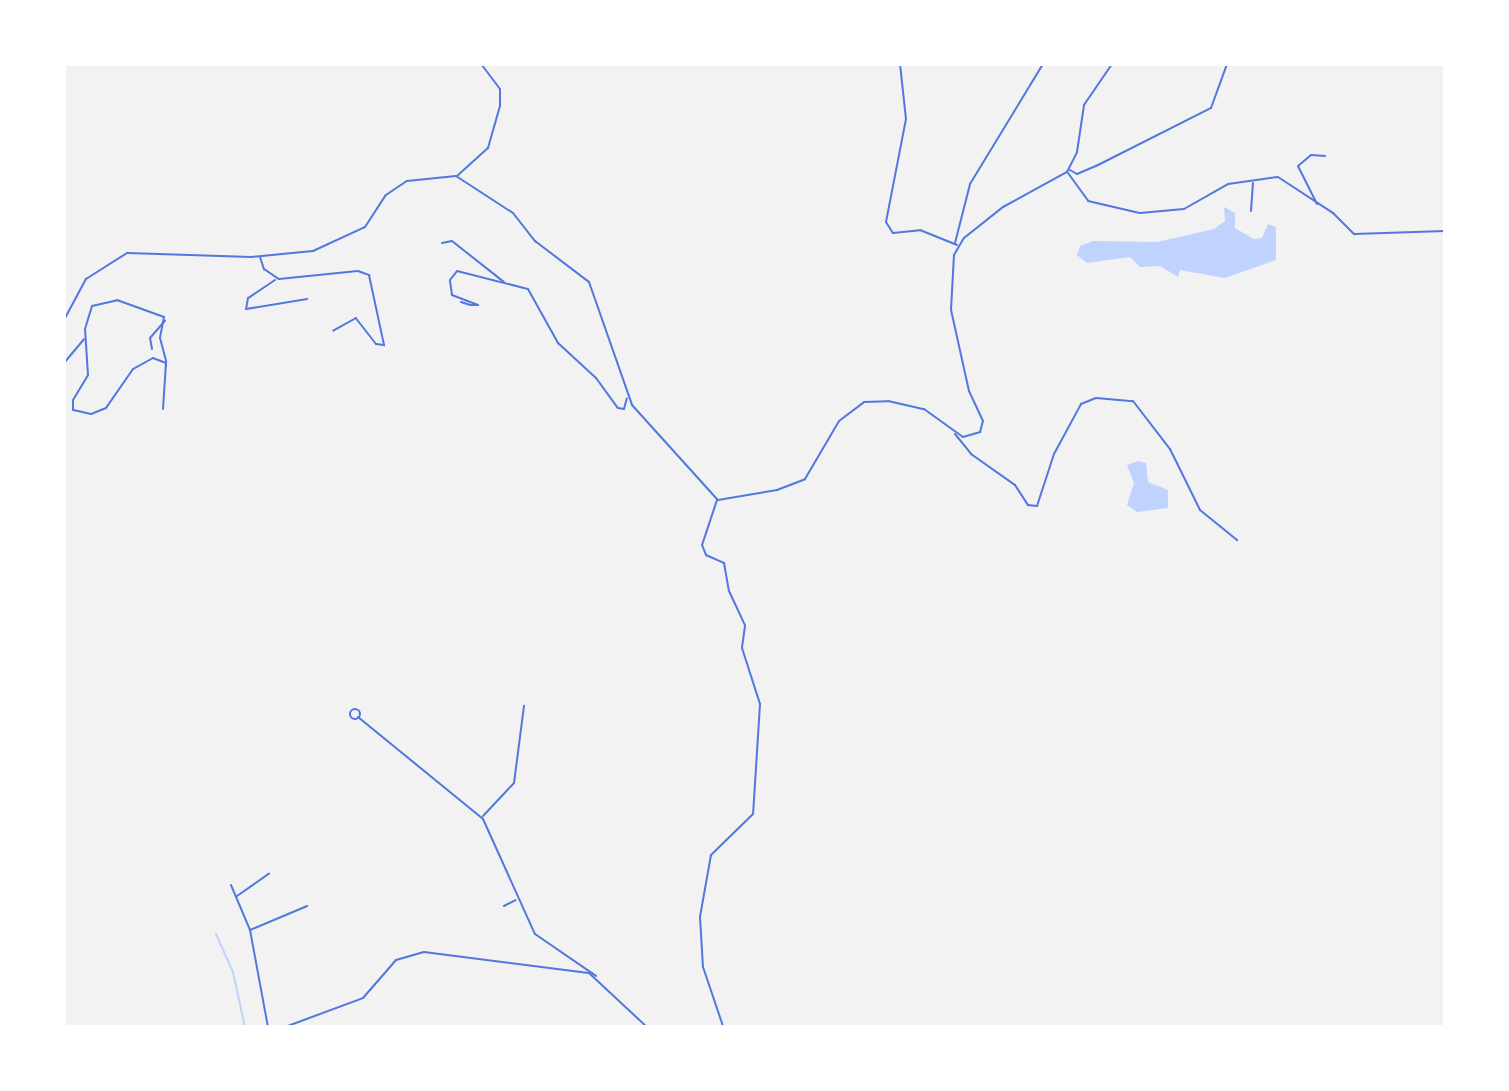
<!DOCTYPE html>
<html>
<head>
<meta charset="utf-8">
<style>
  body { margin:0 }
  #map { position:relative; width:1509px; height:1091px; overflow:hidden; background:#f2f2f2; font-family:Manrope,sans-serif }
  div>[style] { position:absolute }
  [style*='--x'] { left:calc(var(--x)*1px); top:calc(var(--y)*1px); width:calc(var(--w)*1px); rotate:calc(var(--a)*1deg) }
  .water>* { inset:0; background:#bfd3fe }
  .stream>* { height:2px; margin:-1px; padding:0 1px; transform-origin:1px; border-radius:1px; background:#bfd3fe }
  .minor>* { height:2px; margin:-1px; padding:0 1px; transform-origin:1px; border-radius:1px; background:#5277de }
  .minor>.ring { margin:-1px; padding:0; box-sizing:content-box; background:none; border:2px solid #5277de; border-radius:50% }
  .tertiary>* { height:2px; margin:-1px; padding:0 1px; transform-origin:1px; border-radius:1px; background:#5277de }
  span { translate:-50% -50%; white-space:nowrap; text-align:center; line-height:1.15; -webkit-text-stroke:8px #fff; paint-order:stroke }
  .frame { position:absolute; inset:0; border:66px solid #fff; pointer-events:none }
</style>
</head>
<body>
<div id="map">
  <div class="water">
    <i style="clip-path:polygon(1224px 207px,1235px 213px,1235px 228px,1254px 239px,1262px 238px,1268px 224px,1276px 227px,1276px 260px,1225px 278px,1180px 270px,1178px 277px,1160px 266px,1140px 267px,1130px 257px,1087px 263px,1077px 255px,1080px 246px,1093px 241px,1157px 242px,1214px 229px,1225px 221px)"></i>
    <i style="clip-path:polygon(1138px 461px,1146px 463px,1148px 482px,1168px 490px,1168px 508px,1137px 512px,1127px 505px,1134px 483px,1127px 465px)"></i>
  </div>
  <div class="stream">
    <i style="--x:216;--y:934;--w:42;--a:65.9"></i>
    <i style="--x:233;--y:972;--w:56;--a:77.7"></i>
  </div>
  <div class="minor">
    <i style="--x:900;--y:64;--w:55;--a:83.8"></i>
    <i style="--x:906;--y:119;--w:105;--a:101"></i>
    <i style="--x:886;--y:222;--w:13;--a:58"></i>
    <i style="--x:893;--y:233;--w:27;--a:-6"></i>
    <i style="--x:920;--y:230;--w:40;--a:22"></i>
    <i style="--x:1070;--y:170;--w:8;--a:30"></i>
    <i style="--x:1077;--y:174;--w:21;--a:-23"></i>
    <i style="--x:1096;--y:166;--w:129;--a:-26.8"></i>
    <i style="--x:1211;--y:108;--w:47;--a:-70"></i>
    <i style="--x:1068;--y:173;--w:34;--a:54"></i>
    <i style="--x:1088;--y:201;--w:53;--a:13"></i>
    <i style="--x:1140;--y:213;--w:44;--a:-5.2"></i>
    <i style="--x:1184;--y:209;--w:51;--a:-29.6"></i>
    <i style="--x:1228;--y:184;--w:50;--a:-8"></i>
    <i style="--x:1278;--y:177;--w:66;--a:33.2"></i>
    <i style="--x:1333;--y:213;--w:30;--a:45"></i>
    <i style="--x:1354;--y:234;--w:91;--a:-1.9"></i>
    <i style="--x:457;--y:176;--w:42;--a:-42.1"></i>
    <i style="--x:488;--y:148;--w:44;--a:-74.1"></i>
    <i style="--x:500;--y:106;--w:17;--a:-90"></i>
    <i style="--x:500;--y:89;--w:31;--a:-127"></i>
    <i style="--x:1317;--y:204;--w:42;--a:-116.6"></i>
    <i style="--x:1298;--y:166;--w:17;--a:-40"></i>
    <i style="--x:1311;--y:155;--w:14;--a:4"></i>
    <i style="--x:1251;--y:211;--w:28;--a:-86"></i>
    <i style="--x:442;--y:243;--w:10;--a:-11"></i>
    <i style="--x:452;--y:241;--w:66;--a:38.3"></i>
    <i style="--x:955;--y:243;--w:61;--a:-75.7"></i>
    <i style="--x:970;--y:184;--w:140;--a:-58.7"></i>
    <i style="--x:260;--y:257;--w:13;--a:72"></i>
    <i style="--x:264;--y:269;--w:18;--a:34"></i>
    <i style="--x:279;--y:279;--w:79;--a:-5.8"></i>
    <i style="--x:358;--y:271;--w:12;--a:20"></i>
    <i style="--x:369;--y:275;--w:72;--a:77.9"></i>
    <i style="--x:384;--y:345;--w:8;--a:-173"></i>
    <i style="--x:376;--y:344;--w:33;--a:-128"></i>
    <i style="--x:356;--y:318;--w:26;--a:151"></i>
    <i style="--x:275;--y:280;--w:32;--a:146"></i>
    <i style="--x:248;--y:298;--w:11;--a:100"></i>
    <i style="--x:246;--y:309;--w:62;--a:-9.3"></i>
    <i style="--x:461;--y:302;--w:9;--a:18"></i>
    <i style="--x:470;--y:305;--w:8;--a:0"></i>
    <i style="--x:478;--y:305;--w:28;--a:-159"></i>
    <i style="--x:452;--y:295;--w:15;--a:-98"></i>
    <i style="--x:450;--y:280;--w:11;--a:-52"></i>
    <i style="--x:457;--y:271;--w:73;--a:14.2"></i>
    <i style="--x:528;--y:289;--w:62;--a:60.9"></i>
    <i style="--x:558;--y:343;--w:52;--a:42.6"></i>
    <i style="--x:596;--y:378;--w:37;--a:54"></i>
    <i style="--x:618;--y:408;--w:6;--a:9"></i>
    <i style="--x:624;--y:409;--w:11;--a:-75"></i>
    <i style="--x:64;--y:320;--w:47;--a:-61.8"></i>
    <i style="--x:86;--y:279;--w:49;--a:-32.4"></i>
    <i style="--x:127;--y:253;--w:124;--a:1.8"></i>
    <i style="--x:251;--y:257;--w:62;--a:-5.5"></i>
    <i style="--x:313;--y:251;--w:57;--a:-24.8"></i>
    <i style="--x:365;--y:227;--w:38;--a:-57"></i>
    <i style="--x:386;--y:195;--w:25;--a:-34"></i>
    <i style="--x:407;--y:181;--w:49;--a:-5.8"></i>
    <i style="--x:456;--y:176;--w:68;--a:33"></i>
    <i style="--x:513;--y:213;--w:36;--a:52"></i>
    <i style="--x:535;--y:241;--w:68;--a:37.2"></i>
    <i style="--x:589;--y:282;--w:130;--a:70.7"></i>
    <i style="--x:632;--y:405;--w:127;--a:47.9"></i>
    <i style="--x:152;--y:349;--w:11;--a:-100"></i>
    <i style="--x:150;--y:338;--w:23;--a:-49"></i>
    <i style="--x:64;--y:363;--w:31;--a:-50"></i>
    <i style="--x:163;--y:409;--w:46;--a:-86.3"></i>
    <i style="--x:166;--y:363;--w:14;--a:-159"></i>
    <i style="--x:153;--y:358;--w:23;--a:151"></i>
    <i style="--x:133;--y:369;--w:47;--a:124.7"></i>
    <i style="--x:106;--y:408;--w:16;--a:158"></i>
    <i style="--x:91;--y:414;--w:18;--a:-167"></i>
    <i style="--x:73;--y:410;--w:10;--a:-90"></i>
    <i style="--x:73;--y:400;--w:29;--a:-59"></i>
    <i style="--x:88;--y:375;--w:46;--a:-93.7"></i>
    <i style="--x:85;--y:329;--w:24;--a:-73"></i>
    <i style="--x:92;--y:306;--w:26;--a:-13"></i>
    <i style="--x:117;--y:300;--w:50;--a:19.9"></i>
    <i style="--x:164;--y:317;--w:21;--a:101"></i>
    <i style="--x:160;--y:338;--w:24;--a:75"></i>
    <i style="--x:166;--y:361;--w:5;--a:90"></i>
    <i style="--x:955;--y:434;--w:26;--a:51"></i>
    <i style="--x:971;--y:454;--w:54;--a:35.2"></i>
    <i style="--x:1015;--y:485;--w:24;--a:57"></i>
    <i style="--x:1028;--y:505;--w:9;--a:6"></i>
    <i style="--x:1037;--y:506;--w:55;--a:-71.9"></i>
    <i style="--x:1054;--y:454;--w:57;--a:-61.6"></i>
    <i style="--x:1081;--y:404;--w:16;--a:-22"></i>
    <i style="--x:1096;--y:398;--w:37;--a:5"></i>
    <i style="--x:1133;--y:401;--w:61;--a:52.4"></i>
    <i style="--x:1170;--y:449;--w:68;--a:63.8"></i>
    <i style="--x:1200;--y:510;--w:48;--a:39"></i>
    <i style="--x:717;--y:500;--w:47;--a:108.4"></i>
    <i style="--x:702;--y:545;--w:11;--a:68"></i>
    <i style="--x:706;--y:555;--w:20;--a:24"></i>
    <i style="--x:724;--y:563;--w:28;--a:80"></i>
    <i style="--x:729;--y:591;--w:38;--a:65"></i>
    <i style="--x:745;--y:626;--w:22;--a:98"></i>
    <i style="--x:742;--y:648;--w:59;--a:72.2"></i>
    <i style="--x:760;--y:704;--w:110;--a:93.6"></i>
    <i style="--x:753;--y:814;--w:59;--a:135.7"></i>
    <i style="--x:711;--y:855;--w:63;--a:100.1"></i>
    <i style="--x:700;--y:917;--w:50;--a:86.6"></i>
    <i style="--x:703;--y:967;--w:62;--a:71.3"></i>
    <i style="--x:718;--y:500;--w:60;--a:-9.6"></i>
    <i style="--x:777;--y:490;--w:30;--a:-21"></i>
    <i style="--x:805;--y:479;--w:67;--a:-59.6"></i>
    <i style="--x:839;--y:421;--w:31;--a:-37"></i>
    <i style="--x:864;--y:402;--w:24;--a:-2"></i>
    <i style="--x:888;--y:401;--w:37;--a:13"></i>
    <i style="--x:924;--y:409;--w:48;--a:35.7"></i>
    <i style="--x:963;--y:437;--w:18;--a:-16"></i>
    <i style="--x:980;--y:432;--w:11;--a:-75"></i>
    <i style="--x:983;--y:421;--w:33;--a:-115"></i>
    <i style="--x:969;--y:391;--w:83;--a:-102.5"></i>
    <i style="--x:951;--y:310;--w:55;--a:-86.9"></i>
    <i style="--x:954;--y:255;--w:20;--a:-60"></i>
    <i style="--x:964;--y:238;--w:50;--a:-38.5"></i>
    <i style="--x:1003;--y:207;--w:73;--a:-28.7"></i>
    <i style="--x:1067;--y:172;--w:22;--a:-63"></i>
    <i style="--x:1077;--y:152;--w:48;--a:-81.5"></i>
    <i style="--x:1084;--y:105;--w:50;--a:-55.7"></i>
    <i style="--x:64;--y:610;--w:24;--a:90"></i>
    <i class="ring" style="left:350px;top:709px;width:8px;height:8px"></i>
    <i style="--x:358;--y:717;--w:161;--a:39.2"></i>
    <i style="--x:483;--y:819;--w:126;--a:65.7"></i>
    <i style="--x:535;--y:934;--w:74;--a:34.5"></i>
    <i style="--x:483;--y:816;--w:45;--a:-46.8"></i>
    <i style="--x:514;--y:783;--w:78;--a:-82.6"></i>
    <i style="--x:231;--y:885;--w:49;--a:67.1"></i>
    <i style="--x:250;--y:930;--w:99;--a:79.5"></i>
    <i style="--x:237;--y:896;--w:39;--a:-35"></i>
    <i style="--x:504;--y:906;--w:13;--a:-27"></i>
    <i style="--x:250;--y:930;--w:62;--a:-22.8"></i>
  </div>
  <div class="tertiary">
    <i style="--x:285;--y:1027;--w:83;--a:-20.4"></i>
    <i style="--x:363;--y:998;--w:50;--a:-49"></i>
    <i style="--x:396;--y:960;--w:29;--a:-16"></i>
    <i style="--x:424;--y:952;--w:166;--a:7.3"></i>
    <i style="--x:589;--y:973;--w:79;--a:43"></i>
    <i style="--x:647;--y:1027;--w:75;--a:0"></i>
  </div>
  <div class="frame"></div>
</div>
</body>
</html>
